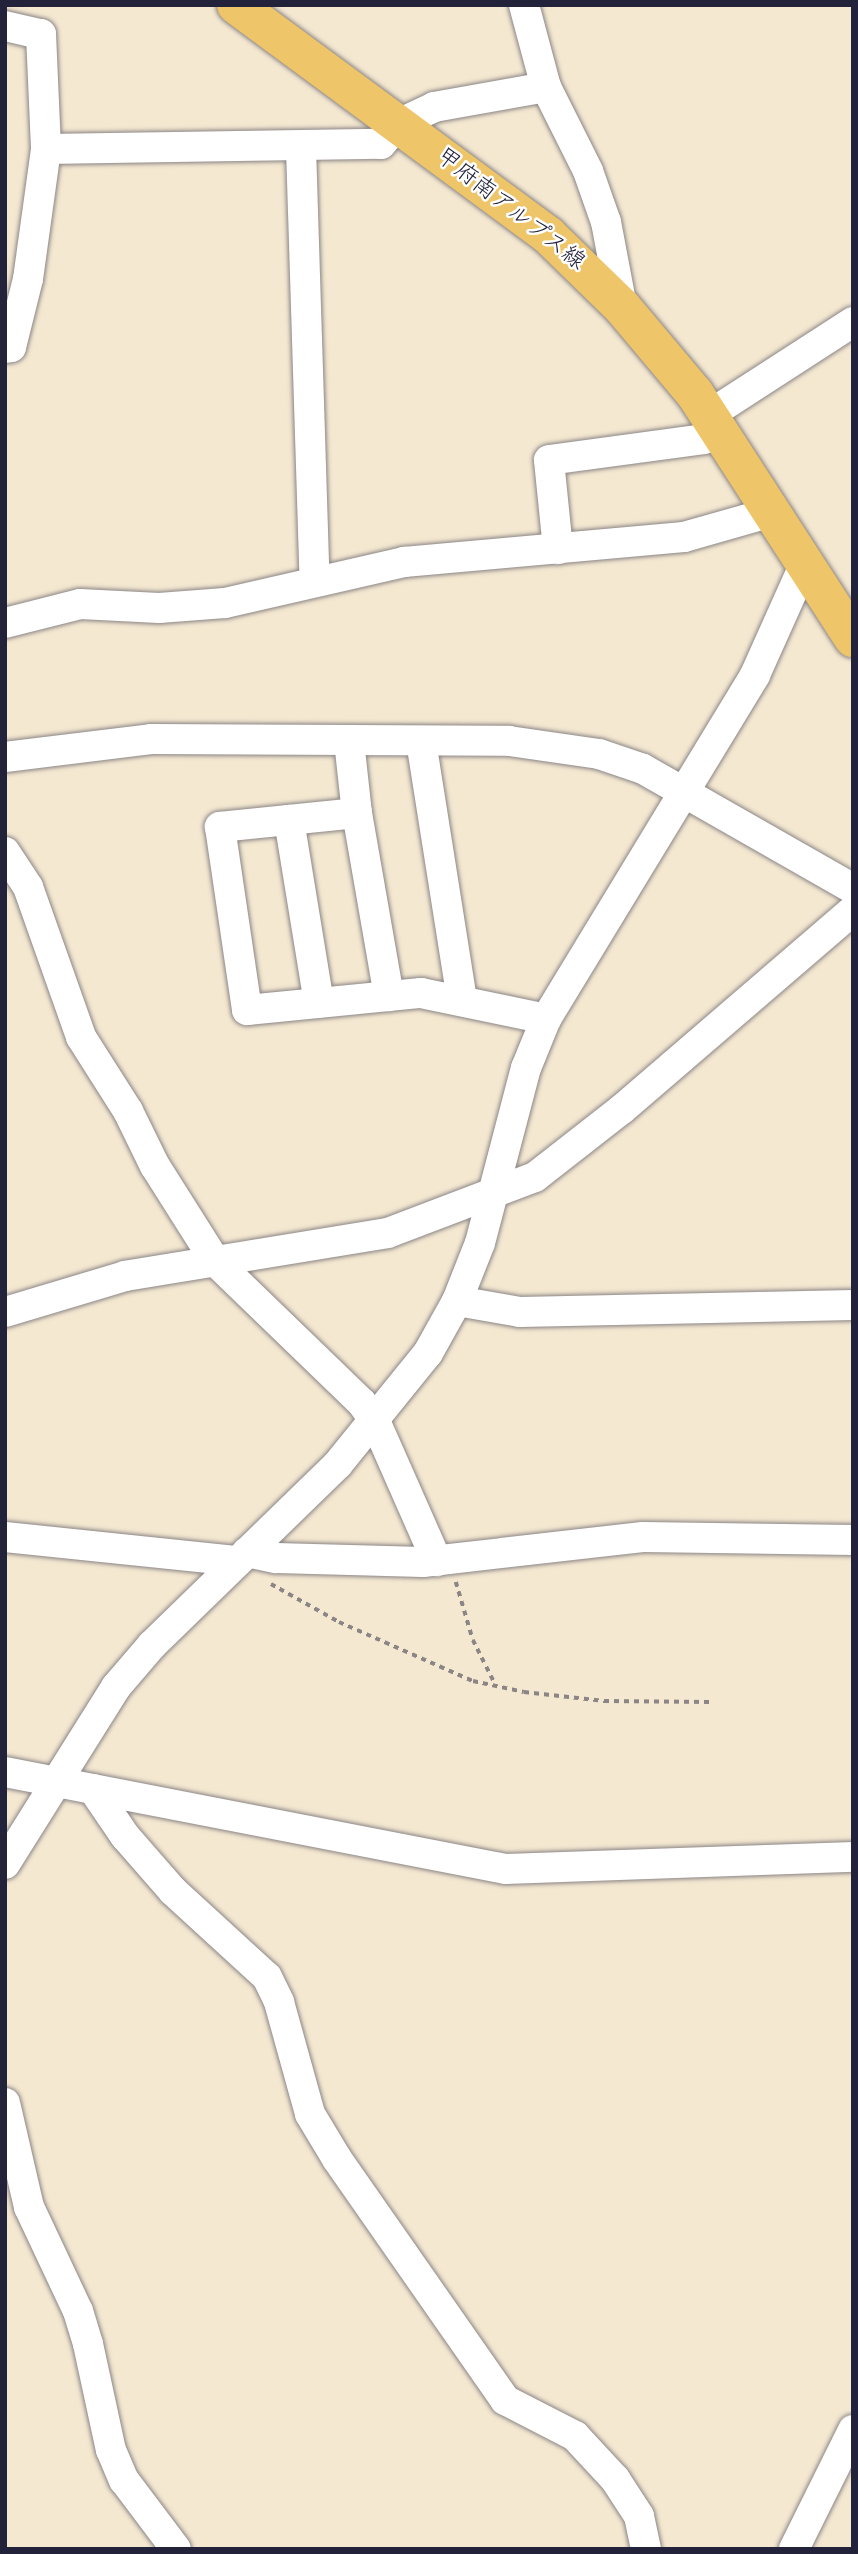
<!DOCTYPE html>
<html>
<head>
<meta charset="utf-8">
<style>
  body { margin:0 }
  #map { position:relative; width:858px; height:2554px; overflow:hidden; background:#f4e8d1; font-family:Dekko,"Klee One",sans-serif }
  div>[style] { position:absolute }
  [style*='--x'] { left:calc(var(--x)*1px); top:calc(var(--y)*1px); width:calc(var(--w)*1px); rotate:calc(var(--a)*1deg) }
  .path>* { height:3.5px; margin-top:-1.75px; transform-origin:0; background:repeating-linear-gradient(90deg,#8b8586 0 5px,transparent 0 10px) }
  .roads { filter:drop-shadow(0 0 2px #8b8586) drop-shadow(0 0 2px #8b8586) }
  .minor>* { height:30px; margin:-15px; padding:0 15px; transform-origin:15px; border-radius:15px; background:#fff }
  .major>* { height:38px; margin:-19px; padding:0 19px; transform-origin:19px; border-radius:19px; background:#eec569 }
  span { translate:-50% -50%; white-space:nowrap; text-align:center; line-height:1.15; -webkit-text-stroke:5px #fff; paint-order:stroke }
  .street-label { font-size:23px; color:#22223b }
  .frame { position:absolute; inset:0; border:7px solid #22223b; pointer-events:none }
</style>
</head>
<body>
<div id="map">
  <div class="path">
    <i style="--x:456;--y:1582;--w:60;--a:73.7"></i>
    <i style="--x:473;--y:1640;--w:51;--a:63.4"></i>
    <i style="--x:271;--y:1584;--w:78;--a:29.2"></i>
    <i style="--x:339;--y:1622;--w:146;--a:23.8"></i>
    <i style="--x:473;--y:1681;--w:52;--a:12.2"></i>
    <i style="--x:524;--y:1692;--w:81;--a:6.4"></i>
    <i style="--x:604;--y:1701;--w:106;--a:0.5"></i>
  </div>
  <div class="roads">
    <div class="minor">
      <i style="--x:524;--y:5;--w:85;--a:75"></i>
      <i style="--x:546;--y:87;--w:94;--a:63.4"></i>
      <i style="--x:588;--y:171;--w:54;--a:70.6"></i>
      <i style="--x:606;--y:222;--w:86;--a:79.3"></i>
      <i style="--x:5;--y:26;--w:37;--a:13"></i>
      <i style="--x:41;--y:34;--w:115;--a:87.5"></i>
      <i style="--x:46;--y:149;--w:335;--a:-0.9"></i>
      <i style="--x:381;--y:144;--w:26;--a:-50"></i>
      <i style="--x:398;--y:124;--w:40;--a:-25"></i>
      <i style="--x:434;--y:107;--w:114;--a:-10.1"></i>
      <i style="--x:301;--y:148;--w:434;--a:88.2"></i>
      <i style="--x:5;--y:348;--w:6;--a:-9"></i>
      <i style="--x:11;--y:347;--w:70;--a:-76"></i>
      <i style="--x:28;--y:279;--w:131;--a:-82.1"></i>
      <i style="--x:709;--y:415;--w:171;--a:-32.9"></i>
      <i style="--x:558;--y:549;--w:89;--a:-95.8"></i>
      <i style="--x:549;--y:460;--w:156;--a:-7.7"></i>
      <i style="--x:704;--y:439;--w:17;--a:-36"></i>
      <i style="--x:5;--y:623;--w:77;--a:-14.2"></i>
      <i style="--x:80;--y:604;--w:79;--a:2.9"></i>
      <i style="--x:159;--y:608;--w:66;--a:-4.3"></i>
      <i style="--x:225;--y:603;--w:184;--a:-12.9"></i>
      <i style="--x:404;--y:562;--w:281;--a:-5.1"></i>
      <i style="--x:684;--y:537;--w:91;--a:-15.9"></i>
      <i style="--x:349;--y:741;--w:72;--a:83.7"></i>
      <i style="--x:357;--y:813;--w:186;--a:80.1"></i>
      <i style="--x:421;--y:741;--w:263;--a:81"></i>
      <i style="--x:5;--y:757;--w:147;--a:-7"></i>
      <i style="--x:151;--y:739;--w:358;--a:0.3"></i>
      <i style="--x:509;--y:741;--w:91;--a:8.2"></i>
      <i style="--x:599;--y:754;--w:46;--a:18.8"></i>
      <i style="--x:643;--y:769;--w:242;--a:29.7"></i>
      <i style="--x:357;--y:813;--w:138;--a:174.2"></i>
      <i style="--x:220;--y:827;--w:185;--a:81.6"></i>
      <i style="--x:247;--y:1010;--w:175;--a:-5.6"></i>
      <i style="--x:421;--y:993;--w:128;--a:11.7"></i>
      <i style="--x:289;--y:820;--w:185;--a:80.7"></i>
      <i style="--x:5;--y:852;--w:42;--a:56.7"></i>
      <i style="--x:28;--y:887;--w:159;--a:70.5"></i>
      <i style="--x:81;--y:1037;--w:88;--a:57.6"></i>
      <i style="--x:128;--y:1111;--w:61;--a:63.9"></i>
      <i style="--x:155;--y:1166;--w:112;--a:57.7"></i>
      <i style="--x:215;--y:1261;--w:204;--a:44"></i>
      <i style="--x:362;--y:1403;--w:24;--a:55"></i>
      <i style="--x:376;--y:1423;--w:151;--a:66.2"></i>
      <i style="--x:457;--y:1301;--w:64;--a:9.9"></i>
      <i style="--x:520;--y:1312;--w:333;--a:-1.2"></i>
      <i style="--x:5;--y:1312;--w:125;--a:-16.7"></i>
      <i style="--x:125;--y:1276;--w:266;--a:-9.3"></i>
      <i style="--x:388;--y:1233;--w:157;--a:-20.9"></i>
      <i style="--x:535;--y:1177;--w:110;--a:-38"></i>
      <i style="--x:622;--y:1109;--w:305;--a:-40.7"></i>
      <i style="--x:5;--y:1537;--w:234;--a:5.9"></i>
      <i style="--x:247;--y:1552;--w:30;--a:12"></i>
      <i style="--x:276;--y:1558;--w:147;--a:1.6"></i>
      <i style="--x:423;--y:1562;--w:221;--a:-6.5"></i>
      <i style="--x:643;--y:1537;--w:210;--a:0.8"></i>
      <i style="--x:5;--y:1772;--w:510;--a:10.96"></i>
      <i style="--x:506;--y:1869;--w:347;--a:-2"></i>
      <i style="--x:93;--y:1789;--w:57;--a:55.8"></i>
      <i style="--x:125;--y:1836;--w:73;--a:48.9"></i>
      <i style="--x:173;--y:1891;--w:127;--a:42.5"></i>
      <i style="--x:267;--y:1977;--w:28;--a:64"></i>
      <i style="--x:279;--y:2002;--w:116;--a:74.5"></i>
      <i style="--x:310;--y:2114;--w:52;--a:59"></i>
      <i style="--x:337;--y:2159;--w:294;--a:55.1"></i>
      <i style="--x:505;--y:2400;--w:79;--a:27.2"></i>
      <i style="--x:575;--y:2436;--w:59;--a:47.1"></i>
      <i style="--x:615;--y:2479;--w:44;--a:57"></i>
      <i style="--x:639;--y:2516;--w:34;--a:78"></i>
      <i style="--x:5;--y:1864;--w:209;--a:-57.9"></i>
      <i style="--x:116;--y:1687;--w:55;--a:-49.4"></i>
      <i style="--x:152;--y:1645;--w:260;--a:-44.2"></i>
      <i style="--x:338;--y:1464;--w:143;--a:-51"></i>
      <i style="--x:428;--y:1353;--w:60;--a:-60.9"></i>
      <i style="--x:457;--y:1301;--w:62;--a:-68.4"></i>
      <i style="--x:480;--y:1243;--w:181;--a:-75.3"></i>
      <i style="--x:526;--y:1068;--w:53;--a:-67.8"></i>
      <i style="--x:546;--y:1019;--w:403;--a:-58.7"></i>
      <i style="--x:755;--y:675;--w:123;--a:-65.9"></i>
      <i style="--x:5;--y:2103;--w:107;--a:77"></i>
      <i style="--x:29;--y:2207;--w:115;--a:64.8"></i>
      <i style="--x:78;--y:2311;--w:34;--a:73"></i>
      <i style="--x:88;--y:2344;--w:108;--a:77.8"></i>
      <i style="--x:111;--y:2450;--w:33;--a:67"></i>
      <i style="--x:124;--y:2480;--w:86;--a:53"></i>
      <i style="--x:794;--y:2549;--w:133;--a:-63.6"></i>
    </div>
    <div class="major">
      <i style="--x:236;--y:5;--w:388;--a:36.4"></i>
      <i style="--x:548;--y:235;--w:103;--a:44.2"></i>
      <i style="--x:622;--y:307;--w:114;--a:50"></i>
      <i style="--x:695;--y:394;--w:291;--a:57.1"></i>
    </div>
  </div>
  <div class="street-label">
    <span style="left:509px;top:211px;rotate:38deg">甲府南アルプス線</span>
  </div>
  <div class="frame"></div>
</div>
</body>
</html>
